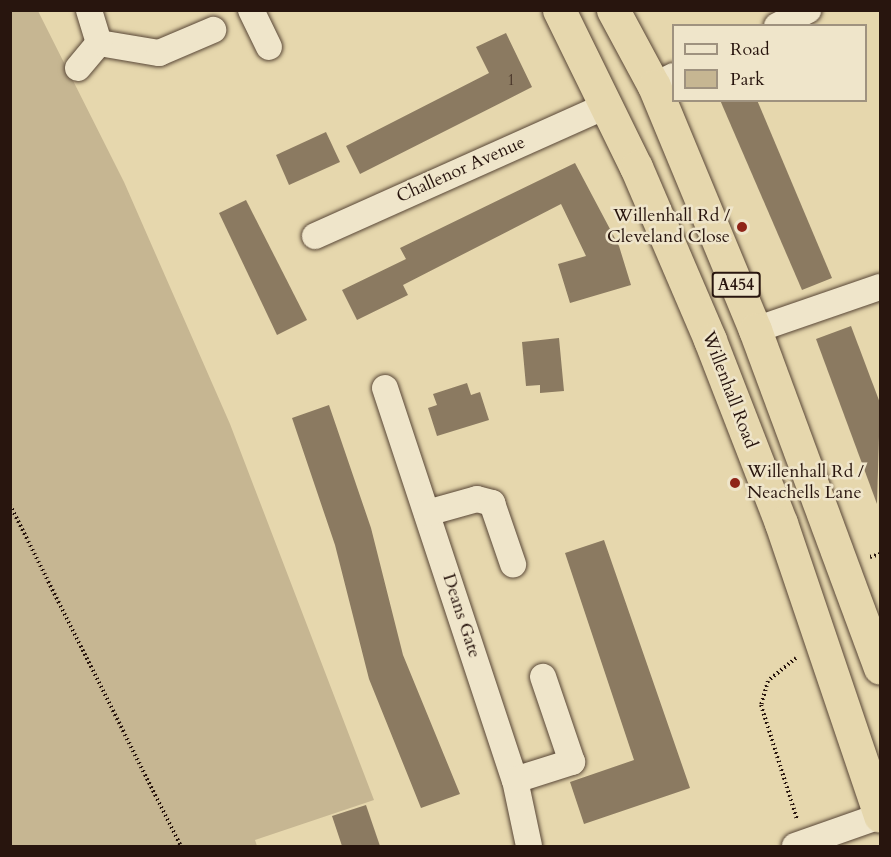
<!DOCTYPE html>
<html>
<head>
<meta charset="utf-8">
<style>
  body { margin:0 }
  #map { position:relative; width:891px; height:857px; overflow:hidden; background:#e6d7ad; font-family:Cardo,serif }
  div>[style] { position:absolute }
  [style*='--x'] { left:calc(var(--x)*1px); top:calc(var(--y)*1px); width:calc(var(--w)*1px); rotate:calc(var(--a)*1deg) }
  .green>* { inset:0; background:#c6b692 }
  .building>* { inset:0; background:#8b7a61 }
  .path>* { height:4px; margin-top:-2px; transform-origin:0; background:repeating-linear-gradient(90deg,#28150e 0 1.5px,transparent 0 4.5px) }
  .roads { filter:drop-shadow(0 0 2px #584636) drop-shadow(0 0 2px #584636) }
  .minor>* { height:26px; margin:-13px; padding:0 13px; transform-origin:13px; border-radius:13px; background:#efe5ca }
  .highway>* { height:33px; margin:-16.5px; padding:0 16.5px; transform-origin:16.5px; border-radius:16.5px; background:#e6d7ad }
  .dots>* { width:16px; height:16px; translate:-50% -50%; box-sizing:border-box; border:3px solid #efe5ca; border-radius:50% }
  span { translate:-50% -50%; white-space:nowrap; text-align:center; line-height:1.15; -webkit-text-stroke:5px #efe5ca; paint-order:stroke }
  .number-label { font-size:15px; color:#412e23 }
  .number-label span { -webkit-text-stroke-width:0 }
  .shield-label span { padding:2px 4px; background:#efe5ca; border:2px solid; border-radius:4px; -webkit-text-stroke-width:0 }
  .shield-label { font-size:16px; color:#28150e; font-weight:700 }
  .street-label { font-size:18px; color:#28150e }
  .poi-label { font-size:18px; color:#28150e }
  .right { translate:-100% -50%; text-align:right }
  .left { translate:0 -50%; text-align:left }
  .frame { position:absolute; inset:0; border:12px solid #28150e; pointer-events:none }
  .legend { position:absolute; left:672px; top:24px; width:195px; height:78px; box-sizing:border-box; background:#efe5ca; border:2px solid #9f927f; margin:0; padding:8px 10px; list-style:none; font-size:18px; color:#28150e }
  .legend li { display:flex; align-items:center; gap:12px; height:30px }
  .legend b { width:30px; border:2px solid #9f927f }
</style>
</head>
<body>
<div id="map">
  <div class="green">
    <i style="clip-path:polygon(10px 11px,38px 11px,124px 182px,230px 424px,374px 800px,255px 840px,257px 846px,11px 846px)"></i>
  </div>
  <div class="building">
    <i style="clip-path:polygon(506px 33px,532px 87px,360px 174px,346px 146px,489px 73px,476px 47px)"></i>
    <i style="clip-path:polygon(720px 100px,757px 100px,832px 278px,802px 290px)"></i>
    <i style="clip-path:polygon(326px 132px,340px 162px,289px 185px,276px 155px)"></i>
    <i style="clip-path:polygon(575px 163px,619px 246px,631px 285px,570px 303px,558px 264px,586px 256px,561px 204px,403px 285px,408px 295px,357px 320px,342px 290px,406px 259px,400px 248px)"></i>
    <i style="clip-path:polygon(246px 200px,307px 320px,277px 335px,219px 213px)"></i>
    <i style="clip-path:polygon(851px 326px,880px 403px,877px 504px,816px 339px)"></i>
    <i style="clip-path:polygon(559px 338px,564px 391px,540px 393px,540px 385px,526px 386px,522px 342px)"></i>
    <i style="clip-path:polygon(467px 383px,471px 395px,480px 392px,489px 420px,437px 436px,428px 408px,437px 405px,433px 394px)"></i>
    <i style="clip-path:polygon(329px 405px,371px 528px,403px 655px,460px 794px,421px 808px,369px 679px,335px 545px,292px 418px)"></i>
    <i style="clip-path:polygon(604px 540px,690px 788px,584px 824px,570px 782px,634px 760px,565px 553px)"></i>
    <i style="clip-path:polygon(366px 805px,380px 846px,342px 846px,332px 816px)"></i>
  </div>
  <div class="path">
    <i style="--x:10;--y:505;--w:381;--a:63.4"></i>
    <i style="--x:870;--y:557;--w:10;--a:-17"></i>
    <i style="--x:796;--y:658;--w:36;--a:141"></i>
    <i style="--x:768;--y:681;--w:25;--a:106"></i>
    <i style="--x:761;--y:705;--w:120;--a:72.5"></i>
  </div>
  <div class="roads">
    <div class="minor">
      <i style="--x:251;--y:10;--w:41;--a:64.1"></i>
      <i style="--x:777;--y:26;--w:35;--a:-27"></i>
      <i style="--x:99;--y:43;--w:61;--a:9.5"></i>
      <i style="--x:159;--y:53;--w:59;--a:-23.1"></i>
      <i style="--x:78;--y:68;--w:33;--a:-50"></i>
      <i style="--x:99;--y:43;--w:34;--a:-107"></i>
      <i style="--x:654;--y:86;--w:22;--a:-27"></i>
      <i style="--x:315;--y:236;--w:321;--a:-24.1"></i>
      <i style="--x:755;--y:330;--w:132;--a:-19"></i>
      <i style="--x:385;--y:388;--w:413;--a:71.7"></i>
      <i style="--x:515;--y:780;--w:67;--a:78"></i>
      <i style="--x:427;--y:513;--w:52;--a:-15.6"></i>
      <i style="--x:477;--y:499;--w:16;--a:15"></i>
      <i style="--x:492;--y:503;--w:65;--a:71"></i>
      <i style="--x:515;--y:780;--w:60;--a:-17.5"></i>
      <i style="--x:572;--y:762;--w:90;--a:-108.8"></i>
      <i style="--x:795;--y:846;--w:90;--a:-19.4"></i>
    </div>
    <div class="highway">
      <i style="--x:559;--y:10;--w:175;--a:63.9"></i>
      <i style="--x:636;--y:167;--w:188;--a:66.8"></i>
      <i style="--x:710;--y:340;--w:196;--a:68.8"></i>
      <i style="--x:781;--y:523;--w:309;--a:71.3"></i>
      <i style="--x:613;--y:10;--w:86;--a:61.7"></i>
      <i style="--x:654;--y:86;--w:264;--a:67.5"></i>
      <i style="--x:755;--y:330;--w:360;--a:69.7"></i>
    </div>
  </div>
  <div class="dots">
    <i style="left:742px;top:227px;background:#8f2418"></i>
    <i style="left:735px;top:483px;background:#8f2418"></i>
  </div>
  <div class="number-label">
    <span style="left:511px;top:81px">1</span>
  </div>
  <div class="shield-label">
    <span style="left:736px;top:285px">A454</span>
  </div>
  <div class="street-label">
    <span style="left:461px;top:170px;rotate:-24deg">Challenor Avenue</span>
    <span style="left:729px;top:390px;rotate:69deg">Willenhall Road</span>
    <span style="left:461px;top:616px;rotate:72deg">Deans Gate</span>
  </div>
  <div class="poi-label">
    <span class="right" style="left:730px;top:227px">Willenhall Rd /<br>Cleveland Close</span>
    <span class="left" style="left:747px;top:483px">Willenhall Rd /<br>Neachells Lane</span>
  </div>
  <div class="frame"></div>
  <ul class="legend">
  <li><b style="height:8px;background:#efe5ca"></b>Road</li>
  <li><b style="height:16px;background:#c6b692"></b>Park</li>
  </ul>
</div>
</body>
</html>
